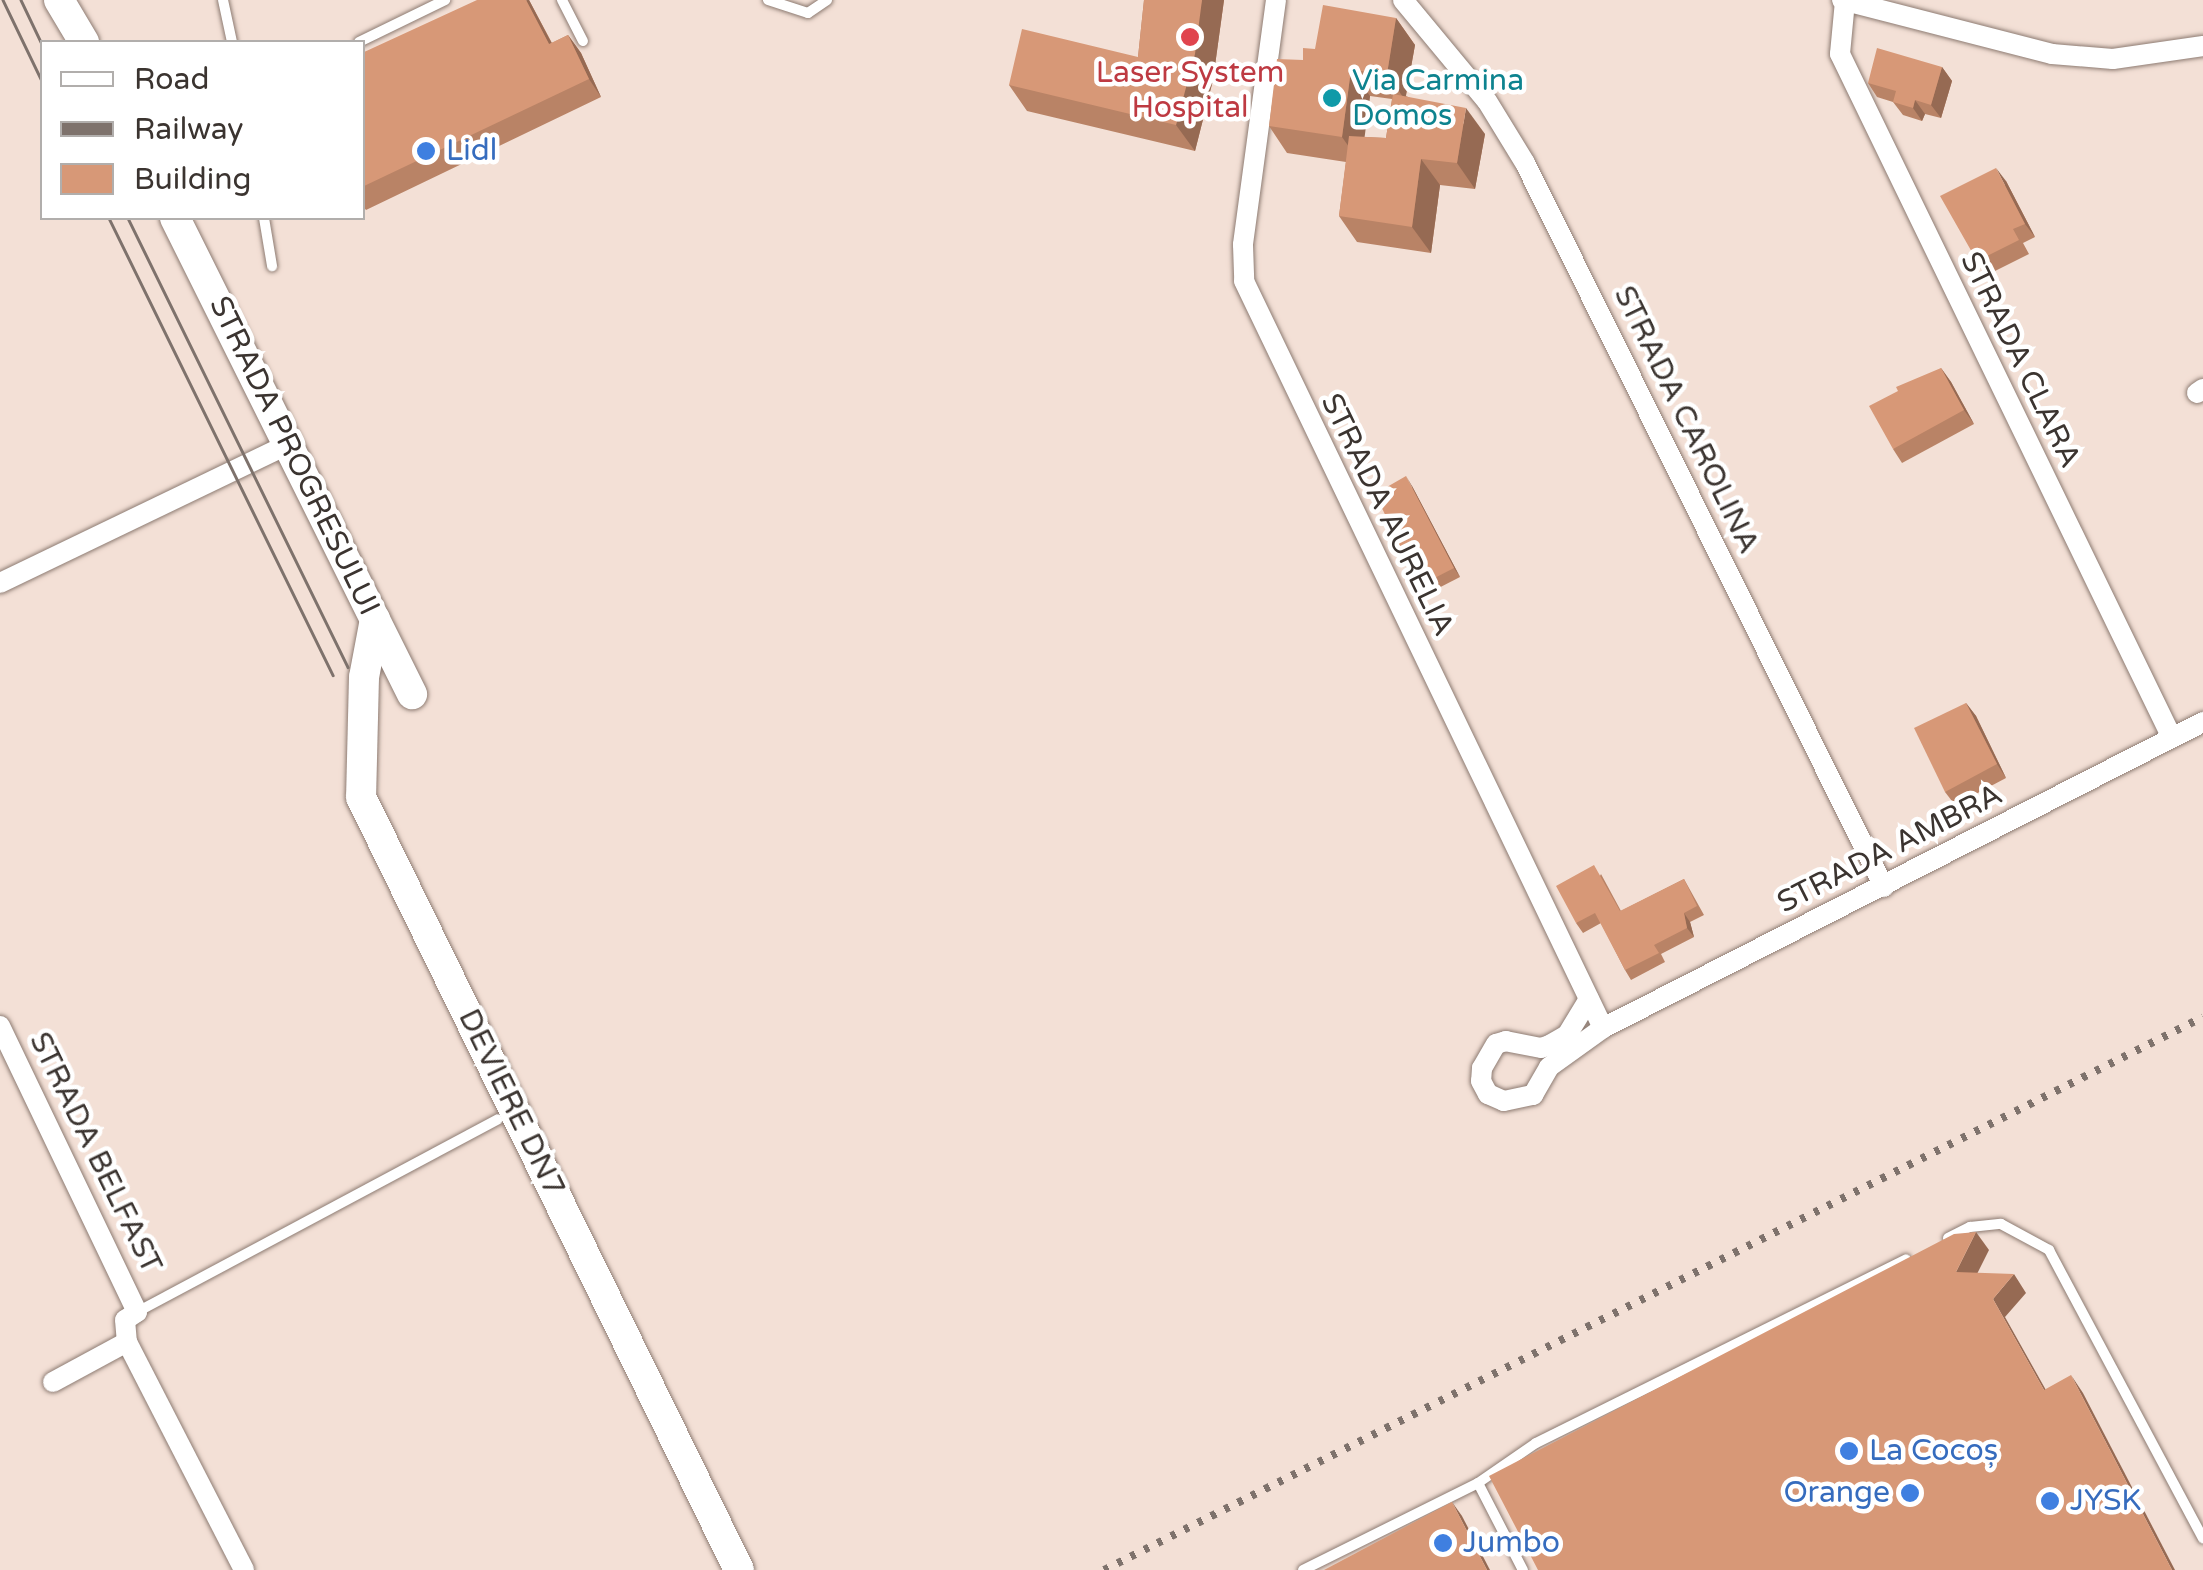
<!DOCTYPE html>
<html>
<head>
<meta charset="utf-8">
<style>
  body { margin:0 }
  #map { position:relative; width:2203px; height:1570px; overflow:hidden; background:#f3e0d6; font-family:"Varela Round",sans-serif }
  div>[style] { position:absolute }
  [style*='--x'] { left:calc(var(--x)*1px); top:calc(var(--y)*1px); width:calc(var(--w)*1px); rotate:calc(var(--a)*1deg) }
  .roads { filter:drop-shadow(0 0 2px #8d7b72) drop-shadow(0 0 2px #8d7b72) }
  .service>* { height:10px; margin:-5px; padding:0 5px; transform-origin:5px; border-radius:5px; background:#fff }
  .minor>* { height:20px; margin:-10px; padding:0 10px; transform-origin:10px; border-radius:10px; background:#fff }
  .primary>* { height:30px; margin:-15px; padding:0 15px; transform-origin:15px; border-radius:15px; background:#fff }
  .tram>* { height:2.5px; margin:-1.25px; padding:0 1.25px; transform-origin:1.25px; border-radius:1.25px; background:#7e726c }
  .rail>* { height:8px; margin-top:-4px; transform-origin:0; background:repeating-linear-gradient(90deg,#7e726c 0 5px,transparent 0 15px) }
  .wall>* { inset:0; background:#b98366 }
  .shaded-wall>* { inset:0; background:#966a53 }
  .building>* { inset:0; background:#d79877 }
  .dots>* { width:28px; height:28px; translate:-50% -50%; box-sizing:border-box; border:5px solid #fff; border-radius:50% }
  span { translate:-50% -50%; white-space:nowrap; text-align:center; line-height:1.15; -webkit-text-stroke:9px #fff; paint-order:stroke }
  .health-label { font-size:30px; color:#be3a42 }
  .culture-label { font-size:30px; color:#0d838f }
  .left { translate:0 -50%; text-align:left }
  .shop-label { font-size:30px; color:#366cbe }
  .right { translate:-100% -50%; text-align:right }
  .street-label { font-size:30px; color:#3b3430 }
  .legend { position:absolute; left:40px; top:40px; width:325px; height:180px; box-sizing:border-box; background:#fff; border:2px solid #b1aeac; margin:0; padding:12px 18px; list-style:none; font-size:30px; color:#3b3430 }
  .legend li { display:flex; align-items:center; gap:20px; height:50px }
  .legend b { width:50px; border:2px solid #b1aeac }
</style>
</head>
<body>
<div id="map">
  <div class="roads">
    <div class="service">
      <i style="--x:223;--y:0;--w:43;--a:77.9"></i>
      <i style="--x:562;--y:0;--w:46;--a:62.9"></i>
      <i style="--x:768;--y:0;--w:42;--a:18"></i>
      <i style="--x:808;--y:13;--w:23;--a:-34"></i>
      <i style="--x:359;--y:42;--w:96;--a:-26"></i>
      <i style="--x:264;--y:218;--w:49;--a:80.5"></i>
      <i style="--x:1948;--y:1238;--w:25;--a:-27"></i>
      <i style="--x:1970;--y:1227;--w:31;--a:-6"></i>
      <i style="--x:2001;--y:1224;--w:55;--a:28.4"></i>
      <i style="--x:2049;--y:1250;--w:327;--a:61.9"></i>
      <i style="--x:137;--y:1312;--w:409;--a:-28.1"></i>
      <i style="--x:1478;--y:1483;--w:98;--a:62.7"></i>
      <i style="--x:1303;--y:1570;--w:195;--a:-26.4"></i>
      <i style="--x:1478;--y:1483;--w:70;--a:-34.6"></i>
      <i style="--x:1536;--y:1443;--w:413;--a:-26.4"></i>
    </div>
    <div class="minor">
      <i style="--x:1276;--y:0;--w:247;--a:97.7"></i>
      <i style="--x:1243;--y:245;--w:36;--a:88"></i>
      <i style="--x:1244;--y:281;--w:829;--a:64.33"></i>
      <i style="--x:1403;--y:0;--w:131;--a:50.3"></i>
      <i style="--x:1487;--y:101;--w:73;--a:58.5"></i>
      <i style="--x:1525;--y:163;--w:808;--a:63.63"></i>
      <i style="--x:1842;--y:0;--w:217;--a:14.4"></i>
      <i style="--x:2052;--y:54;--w:61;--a:4.7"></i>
      <i style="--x:2113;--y:59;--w:91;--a:-8.2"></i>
      <i style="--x:1845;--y:1;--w:53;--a:95.4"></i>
      <i style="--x:1840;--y:54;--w:760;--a:64.11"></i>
      <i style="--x:2197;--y:393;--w:7;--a:-34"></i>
      <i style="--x:0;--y:583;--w:318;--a:-25.7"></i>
      <i style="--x:1589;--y:999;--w:42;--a:121.4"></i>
      <i style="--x:1567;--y:1035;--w:20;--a:150"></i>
      <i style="--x:1550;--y:1045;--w:9;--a:162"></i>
      <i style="--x:1541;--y:1048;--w:36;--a:-169"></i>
      <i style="--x:1506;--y:1041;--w:10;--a:163"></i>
      <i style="--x:1496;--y:1044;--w:28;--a:120"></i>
      <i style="--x:1482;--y:1068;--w:13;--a:94"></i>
      <i style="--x:1481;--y:1081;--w:15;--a:62"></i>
      <i style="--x:1488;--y:1094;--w:17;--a:24"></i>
      <i style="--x:1504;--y:1101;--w:30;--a:-12"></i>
      <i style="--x:1533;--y:1095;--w:32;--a:-60"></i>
      <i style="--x:1549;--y:1067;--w:67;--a:-35.8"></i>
      <i style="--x:1603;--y:1028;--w:674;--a:-27.02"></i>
      <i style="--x:0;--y:1026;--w:317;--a:64.4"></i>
      <i style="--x:137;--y:1312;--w:14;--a:146"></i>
      <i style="--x:125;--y:1320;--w:22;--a:85"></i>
      <i style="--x:127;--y:1342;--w:256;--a:62.8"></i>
      <i style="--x:53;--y:1382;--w:84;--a:-28.4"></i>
    </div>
    <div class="primary">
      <i style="--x:59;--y:0;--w:49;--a:59.2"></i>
      <i style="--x:175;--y:218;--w:532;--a:63.53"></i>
      <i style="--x:375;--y:619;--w:59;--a:100.7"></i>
      <i style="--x:364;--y:677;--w:120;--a:91.4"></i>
      <i style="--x:361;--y:797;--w:860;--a:63.94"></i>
    </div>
  </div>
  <div class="tram">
    <i style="--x:3;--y:0;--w:90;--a:64.3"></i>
    <i style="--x:21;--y:0;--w:49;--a:64.5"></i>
    <i style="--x:109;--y:218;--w:509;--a:63.89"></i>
    <i style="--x:128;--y:218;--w:500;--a:63.9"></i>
  </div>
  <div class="rail">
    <i style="--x:1104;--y:1570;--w:1230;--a:-26.71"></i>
  </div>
  <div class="wall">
    <i style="clip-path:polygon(529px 0,552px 43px,568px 35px,581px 53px,601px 97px,366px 210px,362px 205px,362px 53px)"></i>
    <i style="clip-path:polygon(1144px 0,1224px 0,1213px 80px,1195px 151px,1027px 111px,1009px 85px,1138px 57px)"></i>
    <i style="clip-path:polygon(evenodd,1396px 18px,1415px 45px,1406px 96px,1485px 134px,1475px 189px,1440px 185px,1431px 253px,1357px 242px,1339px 216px,1346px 162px,1287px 153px,1269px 126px,1303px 60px,1315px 49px,1396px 18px,1370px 96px,1392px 99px,1386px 138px,1364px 137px,1370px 96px)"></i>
    <i style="clip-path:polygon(1942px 67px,1952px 81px,1941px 118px,1925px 114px,1922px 121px,1903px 115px,1893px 102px,1877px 97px,1868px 83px)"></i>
    <i style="clip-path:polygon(2006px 181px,2035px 237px,2023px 243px,2029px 254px,1987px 275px,1977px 261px)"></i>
    <i style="clip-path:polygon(1941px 368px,1951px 382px,1974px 424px,1902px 463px,1893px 449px)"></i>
    <i style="clip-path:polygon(1412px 486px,1460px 577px,1425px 595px,1419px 586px)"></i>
    <i style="clip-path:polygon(1966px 703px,1976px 716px,2006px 778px,1955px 805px,1945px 792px)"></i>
    <i style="clip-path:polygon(1601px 874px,1621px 911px,1684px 879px,1704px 915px,1690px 922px,1694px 937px,1661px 954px,1665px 962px,1631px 980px,1625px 970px,1601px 923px,1583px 933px,1576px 923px)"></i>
  </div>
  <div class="shaded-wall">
    <i style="clip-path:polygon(526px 0,529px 0,562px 63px,549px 44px)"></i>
    <i style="clip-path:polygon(1202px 0,1224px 0,1213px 80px,1195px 151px,1176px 125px)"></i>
    <i style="clip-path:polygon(1396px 18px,1415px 45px,1405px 100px,1387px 74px)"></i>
    <i style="clip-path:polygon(568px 35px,581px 53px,601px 97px,589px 79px)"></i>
    <i style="clip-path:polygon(1942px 67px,1952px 81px,1941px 118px,1931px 105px)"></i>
    <i style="clip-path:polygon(1351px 70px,1370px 96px,1361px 164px,1342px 137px)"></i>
    <i style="clip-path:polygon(1915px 100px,1925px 114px,1922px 121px,1913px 108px)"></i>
    <i style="clip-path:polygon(1466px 108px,1485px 134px,1475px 189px,1457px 163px)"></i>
    <i style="clip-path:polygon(1421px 159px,1440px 185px,1431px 253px,1412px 227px)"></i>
    <i style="clip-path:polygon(1996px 168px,2006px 181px,2035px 237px,2025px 224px)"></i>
    <i style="clip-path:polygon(1941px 368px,1951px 382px,1974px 424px,1964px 410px)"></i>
    <i style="clip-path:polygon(1406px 476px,1412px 486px,1460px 577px,1454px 568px)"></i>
    <i style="clip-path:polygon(1966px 703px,1976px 716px,2006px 778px,1997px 764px)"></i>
    <i style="clip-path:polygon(1684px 913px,1690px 922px,1694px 937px,1687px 928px)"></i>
    <i style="clip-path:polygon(1976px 1232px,1989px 1250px,1969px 1290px,1956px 1272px)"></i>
    <i style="clip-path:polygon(2014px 1274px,2026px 1293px,2005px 1317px,2056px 1408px,2044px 1390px,1993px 1299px)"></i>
    <i style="clip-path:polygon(2071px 1375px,2083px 1393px,2175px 1570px,2172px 1570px)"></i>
    <i style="clip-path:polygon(1452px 1502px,1462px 1516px,1490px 1570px,1487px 1570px)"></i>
  </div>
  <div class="building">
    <i style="clip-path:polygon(477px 0,526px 0,549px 44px,568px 35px,589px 79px,362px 187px,362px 53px)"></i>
    <i style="clip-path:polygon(1144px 0,1202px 0,1195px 54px,1176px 125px,1009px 85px,1022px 29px,1138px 57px)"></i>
    <i style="clip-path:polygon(1323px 5px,1396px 18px,1387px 74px,1351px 70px,1342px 137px,1269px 126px,1277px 59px,1303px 60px,1303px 48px,1315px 49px)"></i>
    <i style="clip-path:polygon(1877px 48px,1942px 67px,1931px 105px,1915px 100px,1913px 108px,1893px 102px,1896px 91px,1868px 83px)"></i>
    <i style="clip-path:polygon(1393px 94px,1466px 108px,1457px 163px,1421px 159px,1412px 227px,1339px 216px,1349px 136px,1386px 138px)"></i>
    <i style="clip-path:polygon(1996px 168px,2025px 224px,2013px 229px,2019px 240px,1977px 261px,1940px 196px)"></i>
    <i style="clip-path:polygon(1941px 368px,1964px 410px,1893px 449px,1869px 406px,1898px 391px,1896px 387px)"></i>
    <i style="clip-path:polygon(1406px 476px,1454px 568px,1419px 586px,1380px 504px,1385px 501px,1380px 491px)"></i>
    <i style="clip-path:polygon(1966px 703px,1997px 764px,1945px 792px,1914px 728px)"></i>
    <i style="clip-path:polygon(1594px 865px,1620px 911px,1684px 879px,1697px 906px,1684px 913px,1687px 928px,1654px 945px,1659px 953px,1625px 970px,1595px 913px,1576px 923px,1556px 886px)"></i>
    <i style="clip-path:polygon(1976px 1232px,1956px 1272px,2014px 1274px,1993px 1299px,2044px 1390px,2071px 1375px,2172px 1570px,1538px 1570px,1489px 1476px,1954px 1234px)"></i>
    <i style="clip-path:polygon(1452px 1502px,1487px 1570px,1324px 1570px)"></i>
  </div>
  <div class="dots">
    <i style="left:1190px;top:37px;background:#e0444e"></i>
    <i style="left:1332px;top:98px;background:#0f9aa8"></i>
    <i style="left:426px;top:151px;background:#3f7fe0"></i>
    <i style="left:1849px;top:1451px;background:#3f7fe0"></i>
    <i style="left:1910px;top:1493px;background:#3f7fe0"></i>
    <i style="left:2050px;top:1501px;background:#3f7fe0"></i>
    <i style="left:1443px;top:1543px;background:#3f7fe0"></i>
  </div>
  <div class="health-label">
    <span style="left:1190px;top:90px">Laser System<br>Hospital</span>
  </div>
  <div class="culture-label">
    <span class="left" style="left:1352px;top:98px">Via Carmina<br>Domos</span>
  </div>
  <div class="shop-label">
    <span class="left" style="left:446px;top:151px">Lidl</span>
    <span class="left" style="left:1869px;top:1451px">La Cocoș</span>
    <span class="right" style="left:1890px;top:1493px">Orange</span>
    <span class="left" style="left:2070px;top:1501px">JYSK</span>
    <span class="left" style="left:1463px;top:1543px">Jumbo</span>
  </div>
  <div class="street-label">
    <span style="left:2020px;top:360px;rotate:64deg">STRADA CLARA</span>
    <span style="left:1686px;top:420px;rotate:64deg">STRADA CAROLINA</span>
    <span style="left:294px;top:456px;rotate:64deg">STRADA PROGRESULUI</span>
    <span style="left:1387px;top:515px;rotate:64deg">STRADA AURELIA</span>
    <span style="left:1890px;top:849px;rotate:-27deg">STRADA AMBRA</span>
    <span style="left:511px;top:1103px;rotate:64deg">DEVIERE DN7</span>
    <span style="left:95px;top:1153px;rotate:64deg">STRADA BELFAST</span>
  </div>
  <ul class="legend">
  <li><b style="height:12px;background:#fff"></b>Road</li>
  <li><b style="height:12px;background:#7e726c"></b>Railway</li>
  <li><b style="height:28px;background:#d79877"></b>Building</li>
  </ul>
</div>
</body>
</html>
